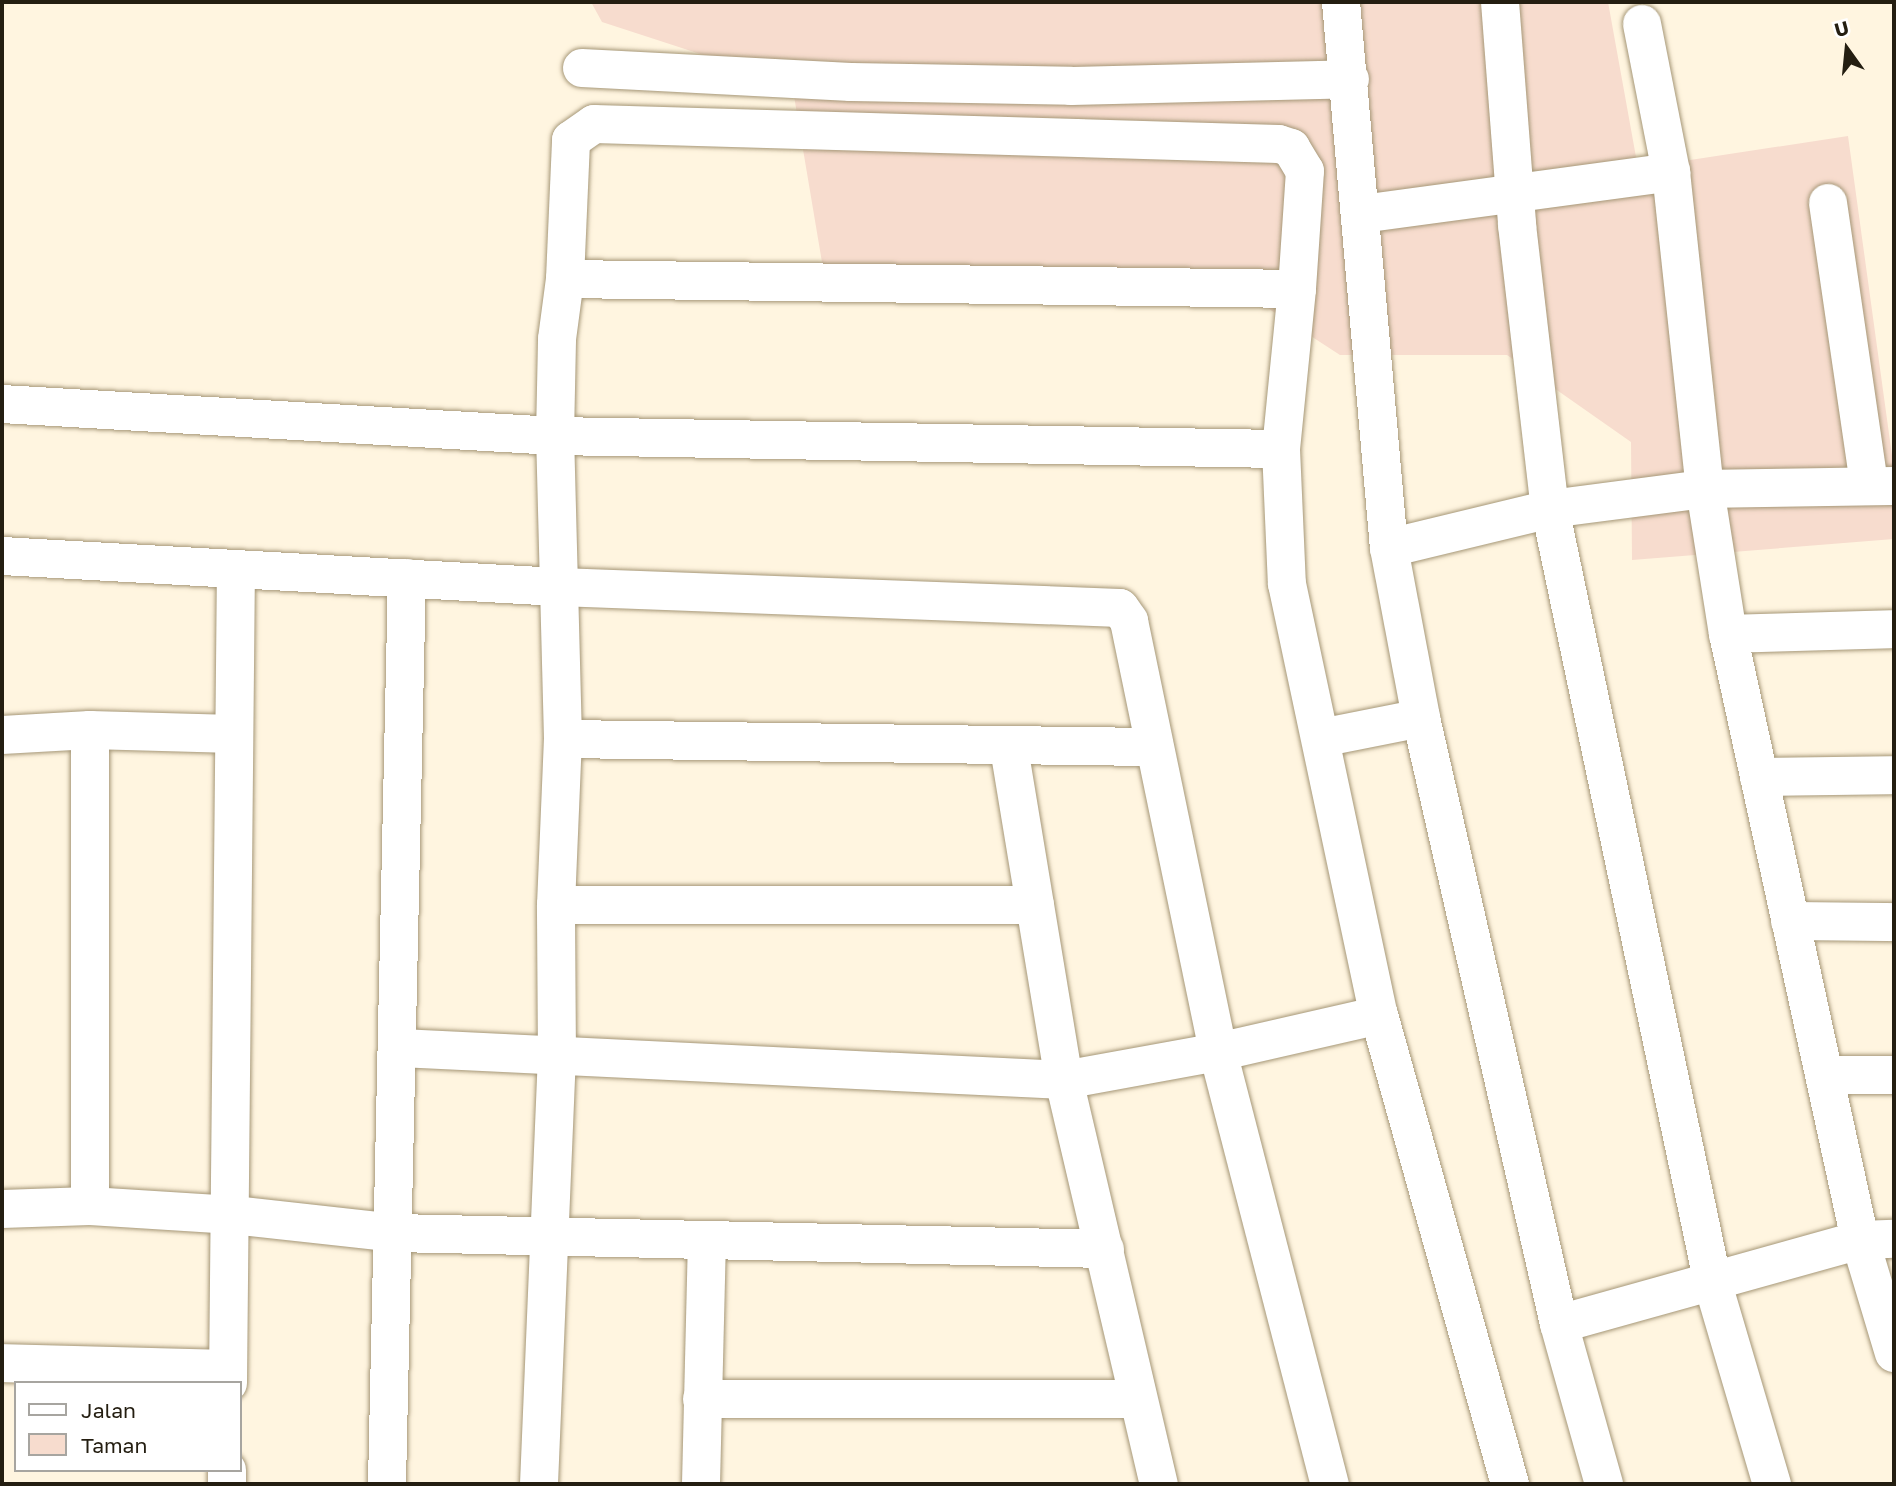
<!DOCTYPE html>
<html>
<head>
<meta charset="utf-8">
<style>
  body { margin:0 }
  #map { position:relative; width:1896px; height:1486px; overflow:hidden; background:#fff5e0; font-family:"Golos Text",sans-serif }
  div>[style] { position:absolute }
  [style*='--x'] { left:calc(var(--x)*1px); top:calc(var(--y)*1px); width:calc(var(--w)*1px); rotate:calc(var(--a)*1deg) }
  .green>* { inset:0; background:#f7dcce }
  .roads { filter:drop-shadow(0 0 2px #a69777) drop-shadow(0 0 2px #a69777) }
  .minor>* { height:38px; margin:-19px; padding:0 19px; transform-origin:19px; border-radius:19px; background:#fff }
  span { translate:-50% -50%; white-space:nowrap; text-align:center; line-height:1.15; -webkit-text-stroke:5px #fff; paint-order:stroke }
  .frame { position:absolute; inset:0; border:4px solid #241e11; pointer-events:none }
  .legend { position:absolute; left:14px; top:1381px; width:228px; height:91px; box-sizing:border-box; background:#fff; border:2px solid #a7a5a0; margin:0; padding:9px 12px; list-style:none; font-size:21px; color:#241e11 }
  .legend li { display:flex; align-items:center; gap:14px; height:35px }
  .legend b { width:35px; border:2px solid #a7a5a0 }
  .north { position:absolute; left:1812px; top:14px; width:70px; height:70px; -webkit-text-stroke:5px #fff; paint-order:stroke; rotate:345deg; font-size:19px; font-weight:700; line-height:28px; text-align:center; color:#241e11 }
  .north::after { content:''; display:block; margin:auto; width:24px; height:32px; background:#241e11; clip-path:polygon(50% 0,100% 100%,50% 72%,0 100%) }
</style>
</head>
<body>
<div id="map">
  <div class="green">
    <i style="clip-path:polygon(591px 2px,1608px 2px,1638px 168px,1848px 136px,1894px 470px,1894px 539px,1632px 560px,1631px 442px,1507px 355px,1340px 355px,1231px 284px,827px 292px,792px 84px,602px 22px)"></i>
  </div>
  <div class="roads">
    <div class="minor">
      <i style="--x:1341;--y:2;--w:548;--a:84.98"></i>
      <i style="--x:1389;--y:548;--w:173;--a:79.3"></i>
      <i style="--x:1421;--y:718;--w:622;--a:77.17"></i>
      <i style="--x:1559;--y:1324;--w:166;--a:74.3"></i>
      <i style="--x:1500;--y:2;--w:224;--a:85.6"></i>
      <i style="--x:1517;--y:225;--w:286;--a:83.4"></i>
      <i style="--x:1550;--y:509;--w:792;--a:78.12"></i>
      <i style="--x:1713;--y:1284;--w:209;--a:73.6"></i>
      <i style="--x:1642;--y:24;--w:151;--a:78.9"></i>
      <i style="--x:1671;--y:172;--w:319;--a:83.9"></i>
      <i style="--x:1705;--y:489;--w:147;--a:81"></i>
      <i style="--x:1728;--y:634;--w:620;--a:77.71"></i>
      <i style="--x:1860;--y:1240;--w:118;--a:73.3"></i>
      <i style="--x:582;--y:68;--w:269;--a:3"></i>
      <i style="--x:851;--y:82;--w:220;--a:1"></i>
      <i style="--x:1071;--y:86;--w:279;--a:-1.4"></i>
      <i style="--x:1828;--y:203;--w:285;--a:81.7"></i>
      <i style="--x:1362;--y:214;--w:312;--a:-7.7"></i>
      <i style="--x:565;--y:279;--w:139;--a:-87.5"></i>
      <i style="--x:571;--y:140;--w:28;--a:-35"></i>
      <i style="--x:594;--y:124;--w:685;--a:1.67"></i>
      <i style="--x:1279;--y:144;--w:13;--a:18"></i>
      <i style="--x:1291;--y:148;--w:27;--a:59"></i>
      <i style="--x:1305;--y:171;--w:118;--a:93.9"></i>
      <i style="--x:2;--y:404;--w:554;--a:3.31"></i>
      <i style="--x:555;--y:436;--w:726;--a:1.03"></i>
      <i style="--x:1389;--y:548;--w:166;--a:-13.6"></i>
      <i style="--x:1550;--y:509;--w:156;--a:-7.4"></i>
      <i style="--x:1705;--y:489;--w:189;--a:-0.9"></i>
      <i style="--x:2;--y:556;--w:558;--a:3.19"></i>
      <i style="--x:559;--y:587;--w:561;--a:2.14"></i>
      <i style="--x:1120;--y:608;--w:16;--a:55"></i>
      <i style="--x:1129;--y:621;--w:440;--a:78.3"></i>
      <i style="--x:1218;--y:1052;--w:446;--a:75.5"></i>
      <i style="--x:1728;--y:634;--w:166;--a:-1.7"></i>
      <i style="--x:90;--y:730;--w:476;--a:90"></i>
      <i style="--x:2;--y:735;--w:88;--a:-3.3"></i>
      <i style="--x:90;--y:730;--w:144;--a:1.6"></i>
      <i style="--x:1321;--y:738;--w:102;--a:-11.3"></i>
      <i style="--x:563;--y:739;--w:589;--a:0.78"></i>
      <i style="--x:1009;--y:748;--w:337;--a:80.6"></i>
      <i style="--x:1064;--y:1080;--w:415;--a:76.8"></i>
      <i style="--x:1759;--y:777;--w:135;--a:-0.8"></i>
      <i style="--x:556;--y:905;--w:479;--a:0"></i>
      <i style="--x:1790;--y:921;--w:104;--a:0.6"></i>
      <i style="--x:400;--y:1048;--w:665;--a:2.76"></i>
      <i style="--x:1064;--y:1080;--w:157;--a:-10.3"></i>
      <i style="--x:1218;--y:1052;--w:165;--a:-12.9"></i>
      <i style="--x:1825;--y:1075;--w:69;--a:0"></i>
      <i style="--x:2;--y:1209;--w:88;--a:-2"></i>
      <i style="--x:90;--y:1206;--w:143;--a:3.6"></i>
      <i style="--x:233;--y:1215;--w:163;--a:6.3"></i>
      <i style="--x:395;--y:1233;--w:710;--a:1.29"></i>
      <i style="--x:1559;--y:1324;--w:313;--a:-15.6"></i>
      <i style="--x:1860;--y:1240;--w:34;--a:-2"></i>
      <i style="--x:2;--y:1363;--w:226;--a:1.5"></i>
      <i style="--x:228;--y:1383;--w:814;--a:-89.44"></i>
      <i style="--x:702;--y:1399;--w:435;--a:0"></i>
      <i style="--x:227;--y:1484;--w:14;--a:-90"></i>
      <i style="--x:387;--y:1484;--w:906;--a:-88.74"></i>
      <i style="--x:539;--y:1484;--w:426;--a:-87.6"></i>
      <i style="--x:557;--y:1058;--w:153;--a:-90.4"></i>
      <i style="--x:556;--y:905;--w:166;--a:-87.6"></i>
      <i style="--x:563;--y:739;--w:303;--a:-91.5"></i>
      <i style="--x:555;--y:436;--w:97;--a:-88.8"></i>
      <i style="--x:557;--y:339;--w:61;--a:-82.4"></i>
      <i style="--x:565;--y:279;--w:732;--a:0.78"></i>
      <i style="--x:1297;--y:289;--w:161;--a:95.7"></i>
      <i style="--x:1281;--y:449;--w:135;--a:87.5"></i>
      <i style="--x:1287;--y:584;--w:441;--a:78"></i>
      <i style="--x:1379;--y:1015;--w:487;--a:74.4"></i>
      <i style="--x:701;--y:1484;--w:241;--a:-88.6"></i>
    </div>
  </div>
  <div class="frame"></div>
  <ul class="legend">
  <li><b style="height:9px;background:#fff"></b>Jalan</li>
  <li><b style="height:19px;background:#f7dcce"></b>Taman</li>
  </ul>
  <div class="north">U</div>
</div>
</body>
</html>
